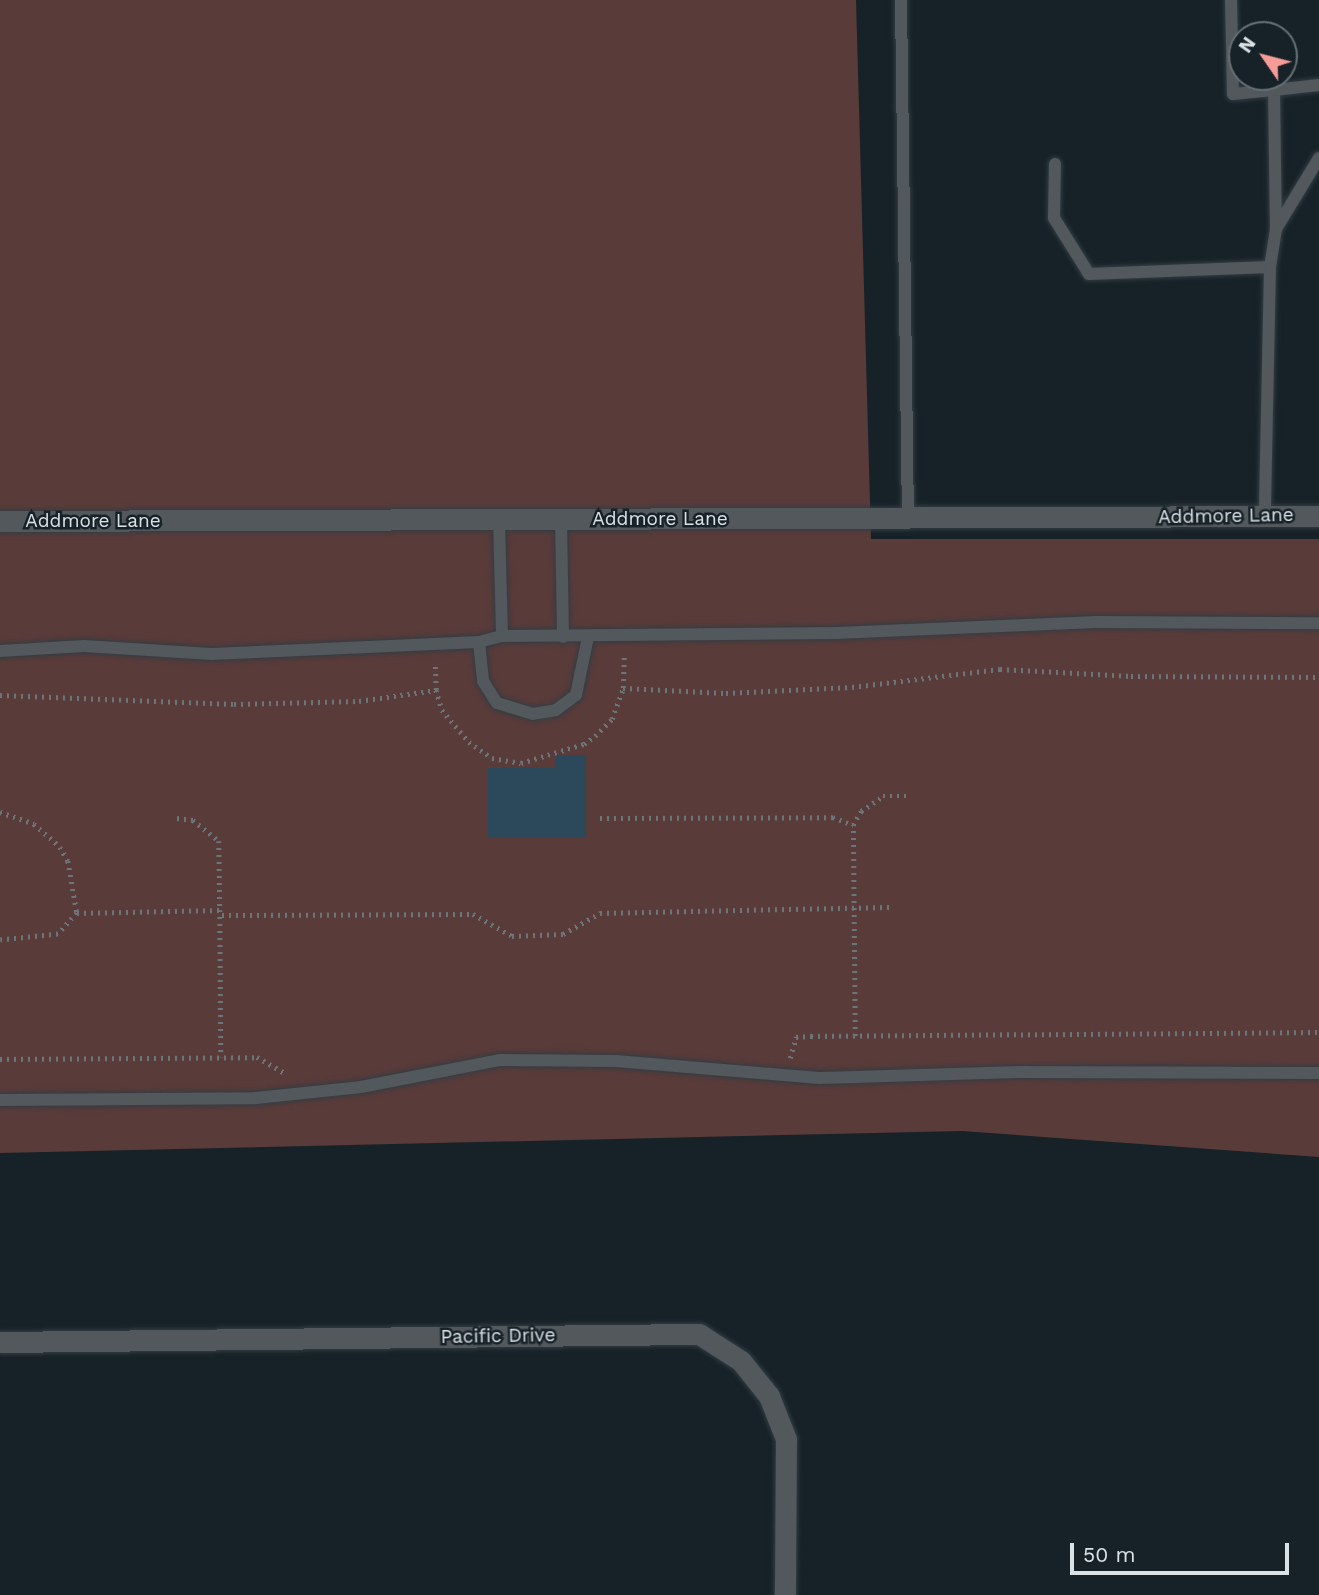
<!DOCTYPE html>
<html>
<head>
<meta charset="utf-8">
<style>
  body { margin:0 }
  #map { position:relative; width:1319px; height:1595px; overflow:hidden; background:#172228; font-family:"Work Sans",sans-serif }
  div>[style] { position:absolute }
  [style*='--x'] { left:calc(var(--x)*1px); top:calc(var(--y)*1px); width:calc(var(--w)*1px); rotate:calc(var(--a)*1deg) }
  .green>* { inset:0; background:#593b3a }
  .building>* { inset:0; background:#2c495b }
  .path>* { height:4.5px; margin-top:-2.25px; transform-origin:0; background:repeating-linear-gradient(90deg,#6c757a 0 2px,transparent 0 7px) }
  .roads { filter:drop-shadow(0 0 2px #323d43) drop-shadow(0 0 2px #323d43) }
  .lane>* { height:12px; margin:-6px; padding:0 6px; transform-origin:6px; border-radius:6px; background:#52585b }
  .street>* { height:21px; margin:-10.5px; padding:0 10.5px; transform-origin:10.5px; border-radius:10.5px; background:#52585b }
  span { translate:-50% -50%; white-space:nowrap; text-align:center; line-height:1.15; -webkit-text-stroke:5px #172228; paint-order:stroke }
  .street-label { font-size:19px; color:#dbe2e6 }
  .north { position:absolute; left:1228px; top:21px; width:70px; height:70px; box-sizing:border-box; background:#172228; border:2px solid #656f74; border-radius:50%; rotate:305deg; font-size:19px; font-weight:700; line-height:28px; text-align:center; color:#dbe2e6 }
  .north::after { content:''; display:block; margin:auto; width:24px; height:32px; background:#f59b98; clip-path:polygon(50% 0,100% 100%,50% 72%,0 100%) }
  .scale { position:absolute; left:1070px; top:1543px; width:219px; height:32px; box-sizing:border-box; border:4px solid #dbe2e6; border-top:0; padding-left:9px; font-size:21px; line-height:24px; white-space:nowrap; color:#dbe2e6; -webkit-text-stroke:5px #172228; paint-order:stroke }
</style>
</head>
<body>
<div id="map">
  <div class="green">
    <i style="clip-path:polygon(0 0,856px 0,871px 539px,1319px 539px,1319px 1157px,962px 1131px,0 1153px)"></i>
  </div>
  <div class="building">
    <i style="clip-path:polygon(586px 755px,586px 837px,488px 838px,488px 768px,555px 768px,555px 756px)"></i>
  </div>
  <div class="path">
    <i style="--x:623;--y:688;--w:103;--a:2.8"></i>
    <i style="--x:726;--y:693;--w:126;--a:-2.7"></i>
    <i style="--x:852;--y:687;--w:149;--a:-6.9"></i>
    <i style="--x:1000;--y:669;--w:131;--a:3.1"></i>
    <i style="--x:1131;--y:676;--w:188;--a:0.3"></i>
    <i style="--x:436;--y:690;--w:21;--a:73"></i>
    <i style="--x:442;--y:710;--w:42;--a:49.8"></i>
    <i style="--x:469;--y:742;--w:28;--a:35"></i>
    <i style="--x:492;--y:758;--w:29;--a:10"></i>
    <i style="--x:521;--y:763;--w:66;--a:-16.8"></i>
    <i style="--x:584;--y:744;--w:14;--a:-36"></i>
    <i style="--x:595;--y:736;--w:24;--a:-45"></i>
    <i style="--x:612;--y:719;--w:33;--a:-70"></i>
    <i style="--x:623;--y:688;--w:33;--a:-88"></i>
    <i style="--x:0;--y:695;--w:234;--a:2.2"></i>
    <i style="--x:234;--y:704;--w:125;--a:-1.4"></i>
    <i style="--x:359;--y:701;--w:78;--a:-8.1"></i>
    <i style="--x:436;--y:690;--w:28;--a:-92"></i>
    <i style="--x:0;--y:812;--w:36;--a:19"></i>
    <i style="--x:34;--y:824;--w:35;--a:41"></i>
    <i style="--x:60;--y:847;--w:16;--a:60"></i>
    <i style="--x:68;--y:861;--w:53;--a:80.2"></i>
    <i style="--x:77;--y:913;--w:28;--a:132"></i>
    <i style="--x:58;--y:934;--w:58;--a:174.1"></i>
    <i style="--x:177;--y:818;--w:16;--a:7"></i>
    <i style="--x:193;--y:820;--w:33;--a:39"></i>
    <i style="--x:219;--y:841;--w:69;--a:89.2"></i>
    <i style="--x:600;--y:818;--w:233;--a:-0.2"></i>
    <i style="--x:833;--y:817;--w:22;--a:22"></i>
    <i style="--x:77;--y:913;--w:143;--a:-1.2"></i>
    <i style="--x:220;--y:910;--w:147;--a:89.6"></i>
    <i style="--x:222;--y:915;--w:251;--a:-0.2"></i>
    <i style="--x:473;--y:914;--w:45;--a:29.4"></i>
    <i style="--x:512;--y:936;--w:51;--a:-2.2"></i>
    <i style="--x:563;--y:934;--w:43;--a:-29.6"></i>
    <i style="--x:600;--y:913;--w:291;--a:-1.2"></i>
    <i style="--x:855;--y:1036;--w:211;--a:-90.5"></i>
    <i style="--x:853;--y:825;--w:16;--a:-60"></i>
    <i style="--x:861;--y:811;--w:27;--a:-34"></i>
    <i style="--x:883;--y:796;--w:27;--a:0"></i>
    <i style="--x:790;--y:1058;--w:22;--a:-74"></i>
    <i style="--x:796;--y:1037;--w:15;--a:-4"></i>
    <i style="--x:811;--y:1036;--w:508;--a:-0.45"></i>
    <i style="--x:0;--y:1059;--w:257;--a:-0.4"></i>
    <i style="--x:257;--y:1057;--w:32;--a:30"></i>
  </div>
  <div class="roads">
    <div class="lane">
      <i style="--x:901;--y:0;--w:519;--a:89.23"></i>
      <i style="--x:1231;--y:0;--w:94;--a:88.8"></i>
      <i style="--x:1233;--y:94;--w:41;--a:-5.6"></i>
      <i style="--x:1274;--y:90;--w:139;--a:89.2"></i>
      <i style="--x:1274;--y:90;--w:45;--a:-6.3"></i>
      <i style="--x:1055;--y:164;--w:54;--a:91.1"></i>
      <i style="--x:1054;--y:218;--w:66;--a:58"></i>
      <i style="--x:1089;--y:274;--w:181;--a:-2.2"></i>
      <i style="--x:1270;--y:267;--w:248;--a:91.2"></i>
      <i style="--x:1270;--y:267;--w:38;--a:-81"></i>
      <i style="--x:1276;--y:229;--w:83;--a:-58.8"></i>
      <i style="--x:561;--y:519;--w:118;--a:89"></i>
      <i style="--x:499;--y:520;--w:116;--a:88.5"></i>
      <i style="--x:479;--y:642;--w:39;--a:84"></i>
      <i style="--x:483;--y:681;--w:26;--a:58"></i>
      <i style="--x:497;--y:703;--w:37;--a:17"></i>
      <i style="--x:532;--y:714;--w:24;--a:-9"></i>
      <i style="--x:556;--y:710;--w:25;--a:-37"></i>
      <i style="--x:576;--y:695;--w:59;--a:-78.3"></i>
      <i style="--x:0;--y:651;--w:84;--a:-3.4"></i>
      <i style="--x:84;--y:646;--w:128;--a:3.6"></i>
      <i style="--x:212;--y:654;--w:267;--a:-2.6"></i>
      <i style="--x:479;--y:642;--w:24;--a:-15"></i>
      <i style="--x:502;--y:636;--w:334;--a:-0.5"></i>
      <i style="--x:836;--y:633;--w:261;--a:-2.4"></i>
      <i style="--x:1097;--y:622;--w:222;--a:0.3"></i>
      <i style="--x:0;--y:1100;--w:256;--a:-0.4"></i>
      <i style="--x:256;--y:1098;--w:106;--a:-6"></i>
      <i style="--x:361;--y:1087;--w:142;--a:-11"></i>
      <i style="--x:500;--y:1060;--w:116;--a:0.5"></i>
      <i style="--x:616;--y:1061;--w:204;--a:4.8"></i>
      <i style="--x:819;--y:1078;--w:199;--a:-1.7"></i>
      <i style="--x:1018;--y:1072;--w:301;--a:0.2"></i>
    </div>
    <div class="street">
      <i style="--x:0;--y:521;--w:1319;--a:-0.22"></i>
      <i style="--x:0;--y:1342;--w:699;--a:-0.66"></i>
      <i style="--x:699;--y:1334;--w:50;--a:32.7"></i>
      <i style="--x:741;--y:1361;--w:45;--a:51.3"></i>
      <i style="--x:769;--y:1396;--w:46;--a:68.4"></i>
      <i style="--x:786;--y:1439;--w:156;--a:90.4"></i>
    </div>
  </div>
  <div class="street-label">
    <span style="left:1226px;top:516px;rotate:-1deg">Addmore Lane</span>
    <span style="left:660px;top:519px">Addmore Lane</span>
    <span style="left:93px;top:521px">Addmore Lane</span>
    <span style="left:498px;top:1336px;rotate:-1deg">Pacific Drive</span>
  </div>
  <div class="north">N</div>
  <div class="scale">50 m</div>
</div>
</body>
</html>
